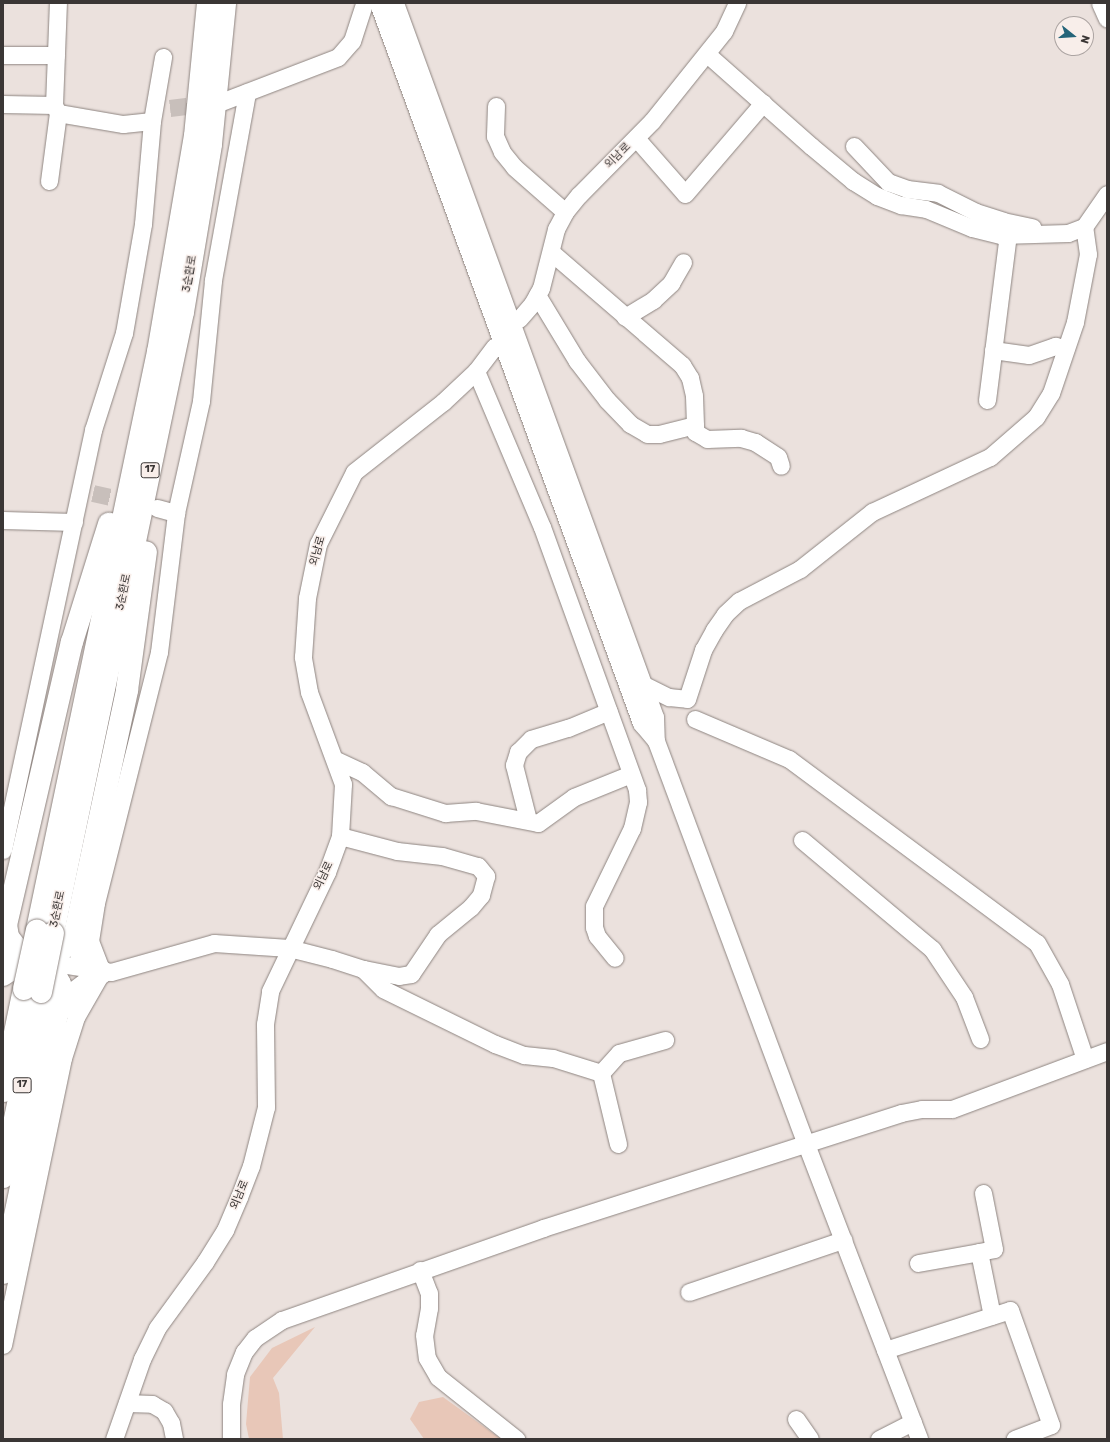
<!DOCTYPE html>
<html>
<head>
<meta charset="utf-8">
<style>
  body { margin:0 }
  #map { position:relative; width:1110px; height:1442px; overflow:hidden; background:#ebe1dd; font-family:Rubik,"Noto Sans KR",sans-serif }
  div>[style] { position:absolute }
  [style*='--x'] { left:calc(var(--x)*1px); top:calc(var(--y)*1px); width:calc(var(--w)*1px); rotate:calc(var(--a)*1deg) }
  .green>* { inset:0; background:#e8c7b8 }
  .minor-tunnel>* { height:17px; margin-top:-8.5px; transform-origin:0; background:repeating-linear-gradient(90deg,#c8bfbb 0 17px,transparent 0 25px) }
  .roads { filter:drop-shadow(0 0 1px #8e8581) drop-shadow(0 0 1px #8e8581) }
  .minor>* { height:17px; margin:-8.5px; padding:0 8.5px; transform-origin:8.5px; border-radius:8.5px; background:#fff }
  .highway>* { height:22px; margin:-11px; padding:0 11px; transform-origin:11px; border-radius:11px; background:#fff }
  .bridges { filter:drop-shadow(0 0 1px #8e8581) drop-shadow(0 0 1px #8e8581) }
  .highway-bridge>* { height:22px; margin:-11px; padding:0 11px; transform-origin:11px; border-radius:11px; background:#fff }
  span { translate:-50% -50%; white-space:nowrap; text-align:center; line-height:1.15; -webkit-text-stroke:3px #f8eeea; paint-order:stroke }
  .shield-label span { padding:1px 3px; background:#f8eeea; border:1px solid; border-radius:3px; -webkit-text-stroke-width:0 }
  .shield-label { font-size:10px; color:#3a3635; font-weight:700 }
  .street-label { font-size:11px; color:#3a3635 }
  .frame { position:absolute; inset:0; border:4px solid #3a3635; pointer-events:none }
  .north { position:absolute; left:1054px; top:16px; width:40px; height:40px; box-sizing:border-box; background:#f8eeea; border:1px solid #aca4a2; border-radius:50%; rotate:107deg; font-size:11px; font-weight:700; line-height:16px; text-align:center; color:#3a3635 }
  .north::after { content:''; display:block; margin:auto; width:14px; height:18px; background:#246479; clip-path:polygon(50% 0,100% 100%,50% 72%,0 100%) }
</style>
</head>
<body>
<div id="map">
  <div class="green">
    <i style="clip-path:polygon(315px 1327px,273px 1378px,279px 1393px,283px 1439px,249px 1439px,246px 1424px,250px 1377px,272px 1348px)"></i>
    <i style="clip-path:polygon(443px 1397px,501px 1439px,424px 1439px,410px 1419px,419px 1402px)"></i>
  </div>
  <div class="minor-tunnel">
    <i style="--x:170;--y:108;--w:39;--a:-7"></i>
    <i style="--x:93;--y:493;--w:46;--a:12.5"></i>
  </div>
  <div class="roads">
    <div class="minor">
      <i style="--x:378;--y:3;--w:767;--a:69.93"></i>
      <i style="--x:641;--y:723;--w:23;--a:50"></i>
      <i style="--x:395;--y:3;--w:760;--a:69.99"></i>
      <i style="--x:655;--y:717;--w:24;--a:88"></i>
      <i style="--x:656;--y:741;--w:430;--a:69.6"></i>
      <i style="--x:806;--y:1144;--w:316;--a:69"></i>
      <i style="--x:1100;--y:3;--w:17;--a:66"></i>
      <i style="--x:707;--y:54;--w:139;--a:41.5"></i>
      <i style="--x:811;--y:146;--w:55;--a:39.8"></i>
      <i style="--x:853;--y:181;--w:28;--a:32"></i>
      <i style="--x:877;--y:196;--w:26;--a:21"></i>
      <i style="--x:901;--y:205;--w:25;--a:9"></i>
      <i style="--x:926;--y:209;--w:50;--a:22.4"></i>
      <i style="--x:972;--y:228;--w:30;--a:14"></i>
      <i style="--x:1001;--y:235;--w:67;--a:-1.7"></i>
      <i style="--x:1068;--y:233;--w:17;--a:-21"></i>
      <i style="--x:3;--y:55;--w:53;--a:0"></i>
      <i style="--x:221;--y:102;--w:125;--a:-21"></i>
      <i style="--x:338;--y:57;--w:21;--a:-49"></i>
      <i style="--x:352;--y:41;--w:40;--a:-72"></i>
      <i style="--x:3;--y:104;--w:51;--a:1.1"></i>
      <i style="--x:496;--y:106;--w:30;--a:92"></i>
      <i style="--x:495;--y:136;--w:17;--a:66"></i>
      <i style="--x:502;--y:152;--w:19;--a:51"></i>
      <i style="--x:514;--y:167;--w:68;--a:41.4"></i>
      <i style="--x:58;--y:113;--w:66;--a:9.6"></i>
      <i style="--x:123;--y:124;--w:29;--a:-6"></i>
      <i style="--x:636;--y:138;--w:74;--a:48.8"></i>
      <i style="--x:685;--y:194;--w:120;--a:-49.4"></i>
      <i style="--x:854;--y:146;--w:50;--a:46.6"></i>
      <i style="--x:888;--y:182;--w:20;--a:20"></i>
      <i style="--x:907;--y:189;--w:31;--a:7"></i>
      <i style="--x:938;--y:193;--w:42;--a:26.6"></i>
      <i style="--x:976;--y:212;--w:28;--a:18"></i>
      <i style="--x:1003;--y:221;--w:30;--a:12"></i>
      <i style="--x:49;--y:181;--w:69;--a:-82.5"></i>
      <i style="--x:58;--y:113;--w:9;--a:-117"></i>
      <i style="--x:54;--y:105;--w:102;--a:-87.8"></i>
      <i style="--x:551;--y:252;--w:173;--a:40.8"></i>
      <i style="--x:682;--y:365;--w:15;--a:58"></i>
      <i style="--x:690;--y:378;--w:18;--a:77"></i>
      <i style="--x:694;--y:396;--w:36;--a:88"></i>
      <i style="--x:695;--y:432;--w:14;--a:30"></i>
      <i style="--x:707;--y:439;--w:34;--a:-2"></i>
      <i style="--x:741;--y:438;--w:15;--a:16"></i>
      <i style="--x:755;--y:442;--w:27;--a:33"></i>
      <i style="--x:778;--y:457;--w:9;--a:72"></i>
      <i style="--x:537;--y:295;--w:77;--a:58.8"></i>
      <i style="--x:577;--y:361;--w:49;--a:52.4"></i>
      <i style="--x:607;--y:400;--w:33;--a:46"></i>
      <i style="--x:630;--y:424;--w:20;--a:30"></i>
      <i style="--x:647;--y:434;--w:12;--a:0"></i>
      <i style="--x:659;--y:434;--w:37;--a:-14"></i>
      <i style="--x:625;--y:317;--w:33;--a:-31"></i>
      <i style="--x:653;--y:300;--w:25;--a:-43"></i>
      <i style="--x:671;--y:283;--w:24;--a:-60"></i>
      <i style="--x:519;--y:319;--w:20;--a:-49"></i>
      <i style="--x:532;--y:304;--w:18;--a:-61"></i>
      <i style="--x:541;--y:288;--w:61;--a:-75.7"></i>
      <i style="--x:556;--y:229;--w:19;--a:-62"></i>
      <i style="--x:565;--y:212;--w:22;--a:-51"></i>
      <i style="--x:579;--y:195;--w:104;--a:-45.4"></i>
      <i style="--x:652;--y:121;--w:115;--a:-51.3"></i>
      <i style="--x:724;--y:31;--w:31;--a:-65"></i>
      <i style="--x:993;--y:350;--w:36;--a:8"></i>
      <i style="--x:1029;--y:355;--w:28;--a:-19"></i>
      <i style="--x:1055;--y:346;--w:11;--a:10"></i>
      <i style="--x:476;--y:371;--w:169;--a:67.1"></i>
      <i style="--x:542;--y:527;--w:280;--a:70.1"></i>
      <i style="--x:637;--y:790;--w:12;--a:85"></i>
      <i style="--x:638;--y:802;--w:27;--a:103"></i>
      <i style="--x:632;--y:828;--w:87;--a:116"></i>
      <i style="--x:594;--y:906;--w:21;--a:90"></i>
      <i style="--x:594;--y:927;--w:9;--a:72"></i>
      <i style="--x:597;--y:936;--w:28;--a:51"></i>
      <i style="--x:987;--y:400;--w:167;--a:-82.8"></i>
      <i style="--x:157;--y:508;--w:20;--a:15"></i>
      <i style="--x:3;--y:520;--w:71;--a:1.6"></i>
      <i style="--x:644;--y:685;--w:28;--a:26"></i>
      <i style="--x:669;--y:697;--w:18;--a:6"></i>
      <i style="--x:687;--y:699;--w:52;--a:-71.9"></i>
      <i style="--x:703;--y:650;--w:23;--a:-61"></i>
      <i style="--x:714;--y:630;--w:19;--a:-55"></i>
      <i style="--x:725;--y:614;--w:19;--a:-43"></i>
      <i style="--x:739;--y:601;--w:69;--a:-27.7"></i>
      <i style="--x:800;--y:569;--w:92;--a:-38.4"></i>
      <i style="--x:872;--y:512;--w:130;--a:-25"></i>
      <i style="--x:990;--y:457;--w:61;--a:-41"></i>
      <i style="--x:1036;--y:417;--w:28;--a:-58"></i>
      <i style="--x:1051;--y:393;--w:75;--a:-71.3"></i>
      <i style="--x:1075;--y:322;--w:69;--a:-79.2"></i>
      <i style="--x:1088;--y:254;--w:27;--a:-98"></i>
      <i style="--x:1084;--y:227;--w:40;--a:-55.1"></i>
      <i style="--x:695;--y:719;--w:102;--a:23.1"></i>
      <i style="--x:789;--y:759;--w:309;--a:36.6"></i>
      <i style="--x:1037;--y:943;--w:47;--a:60.7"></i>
      <i style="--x:1060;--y:984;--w:79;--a:71.6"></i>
      <i style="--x:336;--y:760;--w:29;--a:25"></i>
      <i style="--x:362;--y:772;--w:38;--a:40"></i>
      <i style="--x:391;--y:796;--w:57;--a:17.5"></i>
      <i style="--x:445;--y:813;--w:31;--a:-4"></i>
      <i style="--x:476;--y:811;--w:63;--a:11"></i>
      <i style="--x:538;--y:823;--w:44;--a:-35.8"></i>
      <i style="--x:574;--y:797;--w:61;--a:-22"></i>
      <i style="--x:528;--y:820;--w:57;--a:-104.3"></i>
      <i style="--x:514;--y:765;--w:14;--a:-73"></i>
      <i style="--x:518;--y:752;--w:18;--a:-45"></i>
      <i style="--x:531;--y:739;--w:39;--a:-17"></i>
      <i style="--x:568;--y:728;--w:44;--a:-22.5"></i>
      <i style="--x:340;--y:836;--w:59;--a:14.7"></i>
      <i style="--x:397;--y:851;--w:45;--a:6.3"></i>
      <i style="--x:442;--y:856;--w:37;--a:16"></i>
      <i style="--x:478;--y:866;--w:13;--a:51"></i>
      <i style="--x:486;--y:876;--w:20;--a:105"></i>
      <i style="--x:481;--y:895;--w:16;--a:130"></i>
      <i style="--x:471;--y:907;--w:43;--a:140.7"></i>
      <i style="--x:438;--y:934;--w:48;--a:124"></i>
      <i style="--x:411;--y:974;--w:12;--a:171"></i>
      <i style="--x:399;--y:976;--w:37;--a:-169"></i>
      <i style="--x:802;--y:840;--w:170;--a:40"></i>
      <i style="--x:932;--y:949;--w:58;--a:56.3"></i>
      <i style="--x:964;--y:997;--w:45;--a:69.1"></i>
      <i style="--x:3;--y:850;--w:430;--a:-77.9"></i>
      <i style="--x:93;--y:430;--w:102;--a:-72.3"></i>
      <i style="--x:124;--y:333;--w:111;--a:-80.1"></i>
      <i style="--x:143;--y:224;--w:103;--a:-85"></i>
      <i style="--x:152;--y:121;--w:65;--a:-80.2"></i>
      <i style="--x:3;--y:955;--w:109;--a:8.9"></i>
      <i style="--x:111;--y:972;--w:107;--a:-15.7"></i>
      <i style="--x:214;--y:943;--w:75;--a:3.8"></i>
      <i style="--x:289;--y:948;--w:44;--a:14.3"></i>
      <i style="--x:332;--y:959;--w:33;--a:18"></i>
      <i style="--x:363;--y:969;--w:28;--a:45"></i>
      <i style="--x:383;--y:989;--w:125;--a:26.2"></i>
      <i style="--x:495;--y:1044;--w:31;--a:21"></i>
      <i style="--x:524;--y:1055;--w:29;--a:6"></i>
      <i style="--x:553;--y:1058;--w:50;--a:17.4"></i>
      <i style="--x:601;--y:1073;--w:73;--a:76.5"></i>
      <i style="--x:102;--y:972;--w:33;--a:-111"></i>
      <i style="--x:90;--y:941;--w:38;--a:-81"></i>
      <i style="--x:96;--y:903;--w:259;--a:-75.9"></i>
      <i style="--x:159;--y:652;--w:140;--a:-83"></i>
      <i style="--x:176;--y:513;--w:115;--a:-77.4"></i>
      <i style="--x:201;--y:401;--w:122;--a:-84.3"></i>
      <i style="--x:213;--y:280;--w:191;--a:-79.7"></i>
      <i style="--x:601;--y:1073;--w:27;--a:-48"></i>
      <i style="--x:619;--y:1053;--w:48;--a:-15.8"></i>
      <i style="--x:979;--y:1252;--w:15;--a:-11"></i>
      <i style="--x:994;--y:1249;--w:57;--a:-101.1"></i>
      <i style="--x:918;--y:1263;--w:62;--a:-10.2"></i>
      <i style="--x:979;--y:1252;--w:65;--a:78.5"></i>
      <i style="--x:420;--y:1270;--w:25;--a:69"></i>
      <i style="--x:429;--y:1293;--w:15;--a:90"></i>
      <i style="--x:429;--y:1308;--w:27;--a:100"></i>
      <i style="--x:424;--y:1335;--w:23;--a:83"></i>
      <i style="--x:427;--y:1358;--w:22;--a:60"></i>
      <i style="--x:438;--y:1377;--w:100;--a:38.5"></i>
      <i style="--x:689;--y:1292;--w:163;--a:-18.7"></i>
      <i style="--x:3;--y:1345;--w:293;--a:-78.2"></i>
      <i style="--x:63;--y:1058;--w:43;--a:-72.4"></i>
      <i style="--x:76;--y:1017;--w:46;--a:-60.1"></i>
      <i style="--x:885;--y:1350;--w:131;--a:-17.7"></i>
      <i style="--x:1010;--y:1310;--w:122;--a:70.4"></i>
      <i style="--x:1051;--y:1425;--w:39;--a:159"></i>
      <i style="--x:127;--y:1403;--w:25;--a:2"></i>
      <i style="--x:152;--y:1404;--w:14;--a:30"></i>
      <i style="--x:164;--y:1411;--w:14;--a:60"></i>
      <i style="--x:171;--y:1423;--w:16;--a:79"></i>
      <i style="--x:796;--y:1419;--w:24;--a:55"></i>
      <i style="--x:114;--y:1439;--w:85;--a:-70.7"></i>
      <i style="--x:142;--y:1359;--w:34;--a:-64"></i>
      <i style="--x:157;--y:1328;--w:82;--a:-54"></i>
      <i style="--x:205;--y:1262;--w:38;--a:-58"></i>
      <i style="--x:225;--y:1230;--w:36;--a:-67"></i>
      <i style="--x:239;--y:1197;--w:33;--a:-69"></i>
      <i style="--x:251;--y:1166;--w:61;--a:-75.7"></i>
      <i style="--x:266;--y:1107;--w:83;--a:-90.7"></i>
      <i style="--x:265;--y:1024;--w:33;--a:-81"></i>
      <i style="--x:270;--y:991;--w:132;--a:-64.4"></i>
      <i style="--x:327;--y:872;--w:38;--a:-70"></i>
      <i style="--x:340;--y:836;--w:52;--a:-86.7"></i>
      <i style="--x:343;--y:784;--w:98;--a:-110.3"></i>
      <i style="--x:309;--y:692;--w:36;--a:-100"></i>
      <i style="--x:303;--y:657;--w:59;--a:-86.1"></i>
      <i style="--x:307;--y:598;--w:55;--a:-78.5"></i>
      <i style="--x:318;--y:544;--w:80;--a:-63.4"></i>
      <i style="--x:354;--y:472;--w:113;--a:-38.2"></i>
      <i style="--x:443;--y:402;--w:45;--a:-43.2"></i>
      <i style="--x:476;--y:371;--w:30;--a:-53"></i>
      <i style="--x:231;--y:1439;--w:35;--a:-90"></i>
      <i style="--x:231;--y:1404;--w:30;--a:-82"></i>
      <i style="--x:235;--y:1374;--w:24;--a:-68"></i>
      <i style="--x:244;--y:1352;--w:18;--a:-52"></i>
      <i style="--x:255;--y:1338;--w:32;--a:-34"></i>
      <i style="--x:282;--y:1320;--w:277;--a:-19.4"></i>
      <i style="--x:543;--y:1228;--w:376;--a:-17.8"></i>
      <i style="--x:901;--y:1113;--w:21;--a:-11"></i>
      <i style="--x:922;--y:1109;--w:30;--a:0"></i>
      <i style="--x:952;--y:1109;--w:165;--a:-20.5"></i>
      <i style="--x:879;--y:1439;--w:38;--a:-27"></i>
    </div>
    <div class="highway">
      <i style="--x:37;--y:930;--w:591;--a:-78.18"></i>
      <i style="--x:158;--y:352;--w:219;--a:-80.3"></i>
      <i style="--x:195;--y:136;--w:134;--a:-84.4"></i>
      <i style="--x:53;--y:933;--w:634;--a:-78.18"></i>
      <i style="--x:183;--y:312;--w:170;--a:-80.5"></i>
      <i style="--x:211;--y:144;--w:142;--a:-84.3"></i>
      <i style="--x:102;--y:972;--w:24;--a:-144"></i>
      <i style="--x:83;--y:958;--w:22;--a:-114"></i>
      <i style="--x:74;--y:938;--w:254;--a:-77.9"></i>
      <i style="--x:127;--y:690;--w:139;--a:-82.2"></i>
      <i style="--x:3;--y:975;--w:14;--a:-34"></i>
      <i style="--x:15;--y:967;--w:45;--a:-16.8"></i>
      <i style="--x:58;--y:954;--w:26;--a:-50"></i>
      <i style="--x:59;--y:1011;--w:22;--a:-51"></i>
      <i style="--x:73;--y:994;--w:36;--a:-37"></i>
      <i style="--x:3;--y:1091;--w:104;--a:-78.4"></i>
      <i style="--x:3;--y:1177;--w:189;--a:-78.4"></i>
      <i style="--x:3;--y:1273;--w:283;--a:-78.2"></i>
      <i style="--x:61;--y:996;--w:12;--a:-95"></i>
      <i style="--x:60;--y:984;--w:13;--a:-117"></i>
      <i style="--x:54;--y:972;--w:42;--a:-148.6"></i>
      <i style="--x:18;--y:950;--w:16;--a:-128"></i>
      <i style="--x:8;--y:937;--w:12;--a:-99"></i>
      <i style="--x:6;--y:925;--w:291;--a:-76.9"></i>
      <i style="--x:72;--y:642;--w:124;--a:-72.6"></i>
    </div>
  </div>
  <div class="bridges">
    <div class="highway-bridge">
      <i style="--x:24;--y:989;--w:60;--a:-77.6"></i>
      <i style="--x:41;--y:992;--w:60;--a:-78.5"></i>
    </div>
  </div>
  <div class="shield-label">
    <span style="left:150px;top:470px">17</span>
    <span style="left:22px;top:1085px">17</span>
  </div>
  <div class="street-label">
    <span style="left:618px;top:156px;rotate:-45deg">외남로</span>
    <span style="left:190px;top:274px;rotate:-80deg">3순환로</span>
    <span style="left:318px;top:551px;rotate:-74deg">외남로</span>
    <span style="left:124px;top:592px;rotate:-78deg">3순환로</span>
    <span style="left:324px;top:876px;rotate:-64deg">외남로</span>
    <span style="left:58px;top:909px;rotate:-78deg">3순환로</span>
    <span style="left:240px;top:1195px;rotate:-68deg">외남로</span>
  </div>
  <div class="frame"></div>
  <div class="north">N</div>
</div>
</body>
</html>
